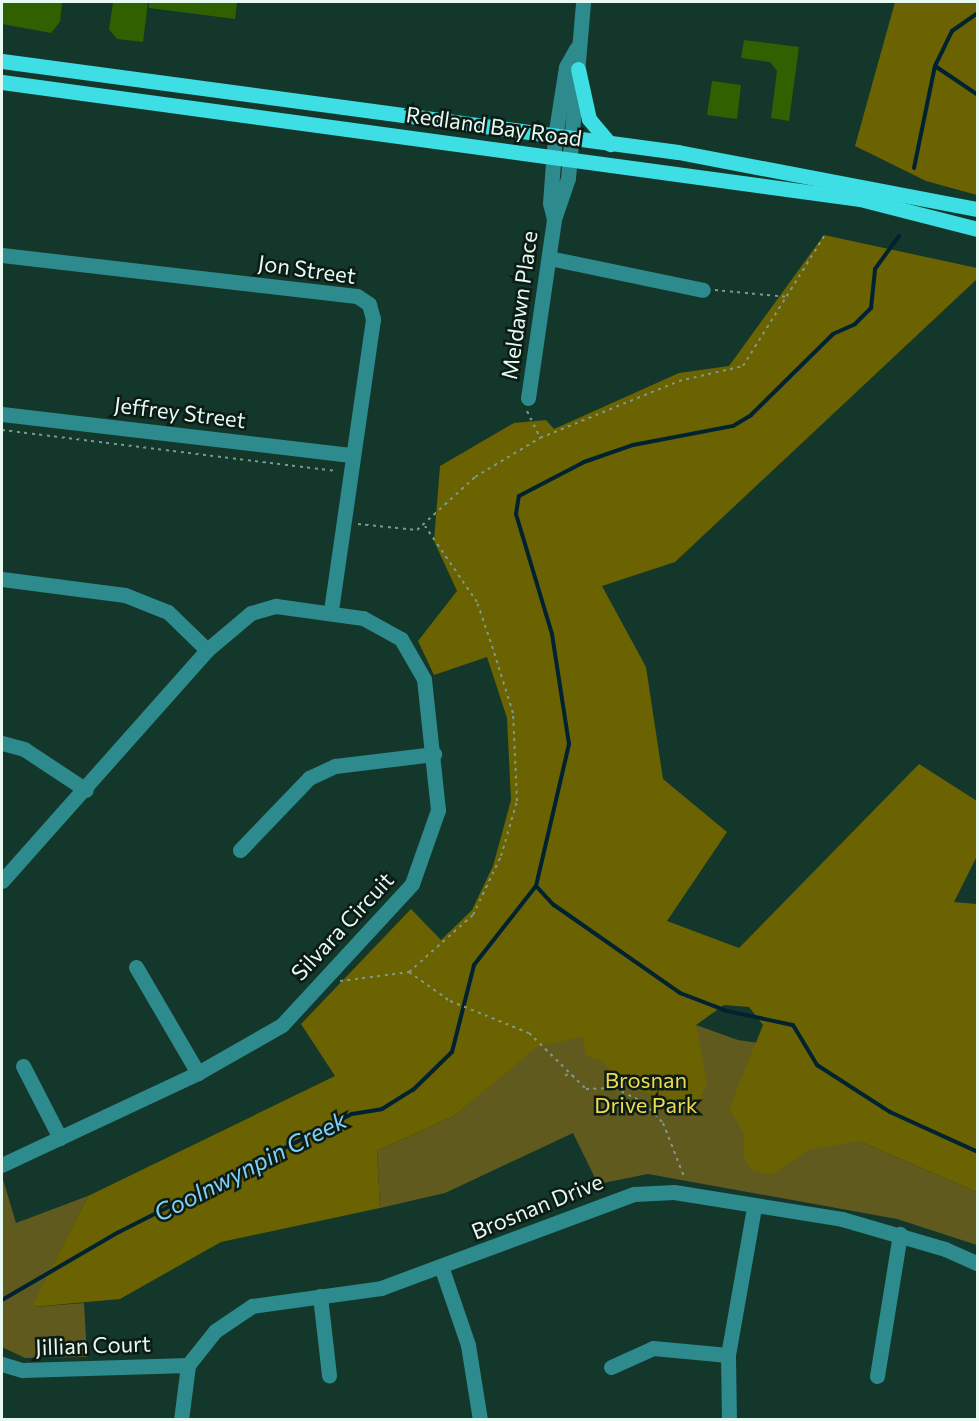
<!DOCTYPE html>
<html>
<head>
<meta charset="utf-8">
<style>
  body { margin:0 }
  #map { position:relative; width:979px; height:1421px; overflow:hidden; background:#13372a; font-family:Commissioner,sans-serif }
  div>[style] { position:absolute }
  [style*='--x'] { left:calc(var(--x)*1px); top:calc(var(--y)*1px); width:calc(var(--w)*1px); rotate:calc(var(--a)*1deg) }
  .green>* { inset:0; background:#615a1f }
  .forest>* { inset:0; background:#6b6201 }
  .stream>* { height:4px; margin:-2px; padding:0 2px; transform-origin:2px; border-radius:2px; background:#002231 }
  .building>* { inset:0; background:#306000 }
  .path>* { height:2px; margin-top:-1px; transform-origin:0; background:repeating-linear-gradient(90deg,#7d998e 0 3px,transparent 0 7.5px) }
  .minor>* { height:15px; margin:-7.5px; padding:0 7.5px; transform-origin:7.5px; border-radius:7.5px; background:#2d8a8d }
  .major>* { height:15px; margin:-7.5px; padding:0 7.5px; transform-origin:7.5px; border-radius:7.5px; background:#3ddee4 }
  span { translate:-50% -50%; white-space:nowrap; text-align:center; line-height:1.15; -webkit-text-stroke:5px #0c1b15; paint-order:stroke }
  .street-label { font-size:22px; color:#e6faf1 }
  .park-label { font-size:22px; color:#eddc4f }
  .water-label { font-size:24px; color:#81d0f6; font-style:italic }
  .frame { position:absolute; inset:0; border:3px solid #e6faf1; pointer-events:none }
</style>
</head>
<body>
<div id="map">
  <div class="green">
    <i style="clip-path:polygon(617px 977px,696px 1025px,738px 1040px,781px 1046px,859px 1141px,977px 1192px,977px 1245px,897px 1219px,648px 1174px,598px 1184px,573px 1133px,445px 1193px,380px 1208px,377px 1151px,454px 1116px)"></i>
    <i style="clip-path:polygon(2px 1176px,16px 1223px,88px 1196px,33px 1307px,84px 1303px,87px 1357px,25px 1358px,2px 1347px)"></i>
  </div>
  <div class="forest">
    <i style="clip-path:polygon(895px 2px,977px 2px,977px 195px,926px 181px,855px 146px)"></i>
    <i style="clip-path:polygon(824px 235px,977px 268px,977px 279px,675px 562px,602px 586px,646px 667px,663px 779px,727px 832px,667px 921px,739px 948px,919px 764px,977px 801px,977px 856px,954px 902px,977px 904px,977px 1192px,859px 1141px,808px 1150px,772px 1175px,753px 1171px,744px 1159px,744px 1133px,729px 1109px,763px 1025px,749px 1007px,724px 1005px,696px 1025px,707px 1084px,700px 1100px,678px 1103px,617px 1083px,603px 1061px,586px 1056px,582px 1037px,538px 1046px,454px 1116px,377px 1151px,380px 1208px,221px 1242px,120px 1299px,32px 1307px,88px 1196px,335px 1076px,301px 1024px,411px 909px,441px 940px,472px 910px,493px 866px,511px 800px,507px 718px,487px 657px,434px 675px,418px 641px,457px 591px,434px 541px,440px 466px,514px 423px,546px 420px,554px 429px,679px 373px,729px 366px)"></i>
  </div>
  <div class="stream">
    <i style="--x:935;--y:66;--w:52;--a:34"></i>
    <i style="--x:914;--y:168;--w:104;--a:-78.4"></i>
    <i style="--x:935;--y:66;--w:39;--a:-64"></i>
    <i style="--x:952;--y:31;--w:32;--a:-35"></i>
    <i style="--x:536;--y:886;--w:26;--a:47"></i>
    <i style="--x:554;--y:905;--w:154;--a:34.9"></i>
    <i style="--x:680;--y:993;--w:50;--a:21"></i>
    <i style="--x:727;--y:1011;--w:67;--a:12"></i>
    <i style="--x:793;--y:1025;--w:47;--a:59"></i>
    <i style="--x:817;--y:1065;--w:87;--a:32.8"></i>
    <i style="--x:890;--y:1112;--w:97;--a:24.4"></i>
    <i style="--x:2;--y:1300;--w:135;--a:-30.2"></i>
    <i style="--x:119;--y:1232;--w:261;--a:-26.9"></i>
    <i style="--x:352;--y:1114;--w:30;--a:-9"></i>
    <i style="--x:382;--y:1109;--w:36;--a:-32"></i>
    <i style="--x:413;--y:1090;--w:54;--a:-44.3"></i>
    <i style="--x:452;--y:1052;--w:90;--a:-75.8"></i>
    <i style="--x:474;--y:965;--w:100;--a:-51.9"></i>
    <i style="--x:536;--y:886;--w:146;--a:-76.9"></i>
    <i style="--x:569;--y:744;--w:111;--a:-98.8"></i>
    <i style="--x:552;--y:634;--w:125;--a:-106.7"></i>
    <i style="--x:516;--y:514;--w:18;--a:-81"></i>
    <i style="--x:519;--y:496;--w:73;--a:-27.6"></i>
    <i style="--x:584;--y:462;--w:52;--a:-19.1"></i>
    <i style="--x:633;--y:445;--w:102;--a:-10.8"></i>
    <i style="--x:733;--y:426;--w:21;--a:-31"></i>
    <i style="--x:751;--y:415;--w:115;--a:-44.6"></i>
    <i style="--x:833;--y:334;--w:24;--a:-24"></i>
    <i style="--x:855;--y:324;--w:23;--a:-45"></i>
    <i style="--x:871;--y:308;--w:39;--a:-84"></i>
    <i style="--x:875;--y:269;--w:41;--a:-54"></i>
  </div>
  <div class="building">
    <i style="clip-path:polygon(2px 2px,62px 2px,60px 22px,51px 33px,2px 24px)"></i>
    <i style="clip-path:polygon(113px 2px,148px 2px,143px 42px,117px 39px,109px 29px)"></i>
    <i style="clip-path:polygon(149px 2px,237px 2px,235px 19px,149px 8px)"></i>
    <i style="clip-path:polygon(744px 40px,799px 47px,789px 121px,771px 118px,777px 71px,770px 62px,741px 58px)"></i>
    <i style="clip-path:polygon(712px 81px,741px 85px,737px 119px,707px 115px)"></i>
  </div>
  <div class="path">
    <i style="--x:715;--y:290;--w:74;--a:5.4"></i>
    <i style="--x:527;--y:411;--w:30;--a:64"></i>
    <i style="--x:2;--y:430;--w:337;--a:7"></i>
    <i style="--x:358;--y:524;--w:59;--a:5.8"></i>
    <i style="--x:417;--y:530;--w:79;--a:-42.4"></i>
    <i style="--x:475;--y:477;--w:76;--a:-31"></i>
    <i style="--x:540;--y:438;--w:150;--a:-22.3"></i>
    <i style="--x:679;--y:381;--w:66;--a:-13.2"></i>
    <i style="--x:743;--y:366;--w:155;--a:-58"></i>
    <i style="--x:409;--y:972;--w:50;--a:35.3"></i>
    <i style="--x:450;--y:1001;--w:85;--a:22.1"></i>
    <i style="--x:529;--y:1033;--w:80;--a:44.5"></i>
    <i style="--x:586;--y:1089;--w:29;--a:-2"></i>
    <i style="--x:615;--y:1088;--w:34;--a:27"></i>
    <i style="--x:645;--y:1103;--w:27;--a:48"></i>
    <i style="--x:663;--y:1123;--w:60;--a:68.6"></i>
    <i style="--x:340;--y:981;--w:70;--a:-7.4"></i>
    <i style="--x:409;--y:972;--w:86;--a:-41.7"></i>
    <i style="--x:473;--y:915;--w:65;--a:-64.6"></i>
    <i style="--x:501;--y:856;--w:57;--a:-73.8"></i>
    <i style="--x:517;--y:801;--w:88;--a:-92.6"></i>
    <i style="--x:513;--y:713;--w:67;--a:-107.4"></i>
    <i style="--x:493;--y:649;--w:50;--a:-108.8"></i>
    <i style="--x:477;--y:602;--w:92;--a:-124.4"></i>
    <i style="--x:565;--y:1076;--w:6;--a:-39"></i>
  </div>
  <div class="minor">
    <i style="--x:554;--y:219;--w:16;--a:-104"></i>
    <i style="--x:550;--y:203;--w:66;--a:-85.7"></i>
    <i style="--x:555;--y:137;--w:71;--a:-81.1"></i>
    <i style="--x:566;--y:67;--w:21;--a:-61"></i>
    <i style="--x:2;--y:255;--w:357;--a:6.6"></i>
    <i style="--x:357;--y:296;--w:14;--a:34"></i>
    <i style="--x:369;--y:304;--w:16;--a:75"></i>
    <i style="--x:373;--y:319;--w:294;--a:98.2"></i>
    <i style="--x:549;--y:258;--w:157;--a:11.7"></i>
    <i style="--x:528;--y:398;--w:181;--a:-81.7"></i>
    <i style="--x:554;--y:219;--w:43;--a:-71.1"></i>
    <i style="--x:568;--y:178;--w:177;--a:-85.1"></i>
    <i style="--x:2;--y:414;--w:353;--a:6.7"></i>
    <i style="--x:2;--y:579;--w:124;--a:7.4"></i>
    <i style="--x:125;--y:595;--w:46;--a:21.6"></i>
    <i style="--x:168;--y:612;--w:54;--a:44.3"></i>
    <i style="--x:2;--y:743;--w:23;--a:15"></i>
    <i style="--x:24;--y:749;--w:74;--a:33.5"></i>
    <i style="--x:240;--y:850;--w:100;--a:-46.2"></i>
    <i style="--x:309;--y:778;--w:29;--a:-25"></i>
    <i style="--x:335;--y:766;--w:100;--a:-6.9"></i>
    <i style="--x:2;--y:881;--w:309;--a:-48.4"></i>
    <i style="--x:207;--y:650;--w:57;--a:-40.1"></i>
    <i style="--x:251;--y:613;--w:26;--a:-16"></i>
    <i style="--x:276;--y:606;--w:88;--a:7.9"></i>
    <i style="--x:363;--y:618;--w:43;--a:28.9"></i>
    <i style="--x:401;--y:639;--w:46;--a:60.1"></i>
    <i style="--x:424;--y:679;--w:132;--a:83.9"></i>
    <i style="--x:438;--y:810;--w:78;--a:109.4"></i>
    <i style="--x:412;--y:884;--w:192;--a:132.7"></i>
    <i style="--x:282;--y:1025;--w:97;--a:150.3"></i>
    <i style="--x:198;--y:1073;--w:217;--a:154.9"></i>
    <i style="--x:136;--y:967;--w:123;--a:59.7"></i>
    <i style="--x:23;--y:1066;--w:81;--a:62.8"></i>
    <i style="--x:442;--y:1269;--w:80;--a:71.1"></i>
    <i style="--x:468;--y:1345;--w:76;--a:80.9"></i>
    <i style="--x:320;--y:1296;--w:80;--a:83.5"></i>
    <i style="--x:2;--y:1364;--w:21;--a:17"></i>
    <i style="--x:22;--y:1370;--w:166;--a:-1.7"></i>
    <i style="--x:611;--y:1367;--w:46;--a:-24.3"></i>
    <i style="--x:653;--y:1348;--w:75;--a:5.3"></i>
    <i style="--x:877;--y:1376;--w:144;--a:-80.8"></i>
    <i style="--x:181;--y:1420;--w:55;--a:-82.7"></i>
    <i style="--x:188;--y:1365;--w:43;--a:-51.5"></i>
    <i style="--x:215;--y:1331;--w:45;--a:-34"></i>
    <i style="--x:252;--y:1306;--w:130;--a:-7.9"></i>
    <i style="--x:381;--y:1288;--w:270;--a:-20.4"></i>
    <i style="--x:634;--y:1194;--w:40;--a:-2.9"></i>
    <i style="--x:674;--y:1192;--w:170;--a:9.1"></i>
    <i style="--x:842;--y:1219;--w:107;--a:16.2"></i>
    <i style="--x:945;--y:1249;--w:36;--a:24"></i>
    <i style="--x:729;--y:1420;--w:65;--a:-90.9"></i>
    <i style="--x:728;--y:1355;--w:150;--a:-80"></i>
  </div>
  <div class="major">
    <i style="--x:2;--y:61;--w:682;--a:7.67"></i>
    <i style="--x:678;--y:152;--w:305;--a:10.8"></i>
    <i style="--x:578;--y:69;--w:51;--a:77.6"></i>
    <i style="--x:589;--y:119;--w:33;--a:50"></i>
    <i style="--x:2;--y:82;--w:866;--a:7.77"></i>
    <i style="--x:860;--y:199;--w:122;--a:14.3"></i>
  </div>
  <div class="street-label">
    <span style="left:494px;top:126px;rotate:8deg">Redland Bay Road</span>
    <span style="left:307px;top:269px;rotate:8deg">Jon Street</span>
    <span style="left:519px;top:305px;rotate:-82deg">Meldawn Place</span>
    <span style="left:180px;top:412px;rotate:7deg">Jeffrey Street</span>
    <span style="left:342px;top:926px;rotate:-47deg">Silvara Circuit</span>
    <span style="left:537px;top:1206px;rotate:-22deg">Brosnan Drive</span>
    <span style="left:93px;top:1345px;rotate:-2deg">Jillian Court</span>
  </div>
  <div class="park-label">
    <span style="left:646px;top:1092px">Brosnan<br>Drive Park</span>
  </div>
  <div class="water-label">
    <span style="left:250px;top:1166px;rotate:-27deg">Coolnwynpin Creek</span>
  </div>
  <div class="frame"></div>
</div>
</body>
</html>
